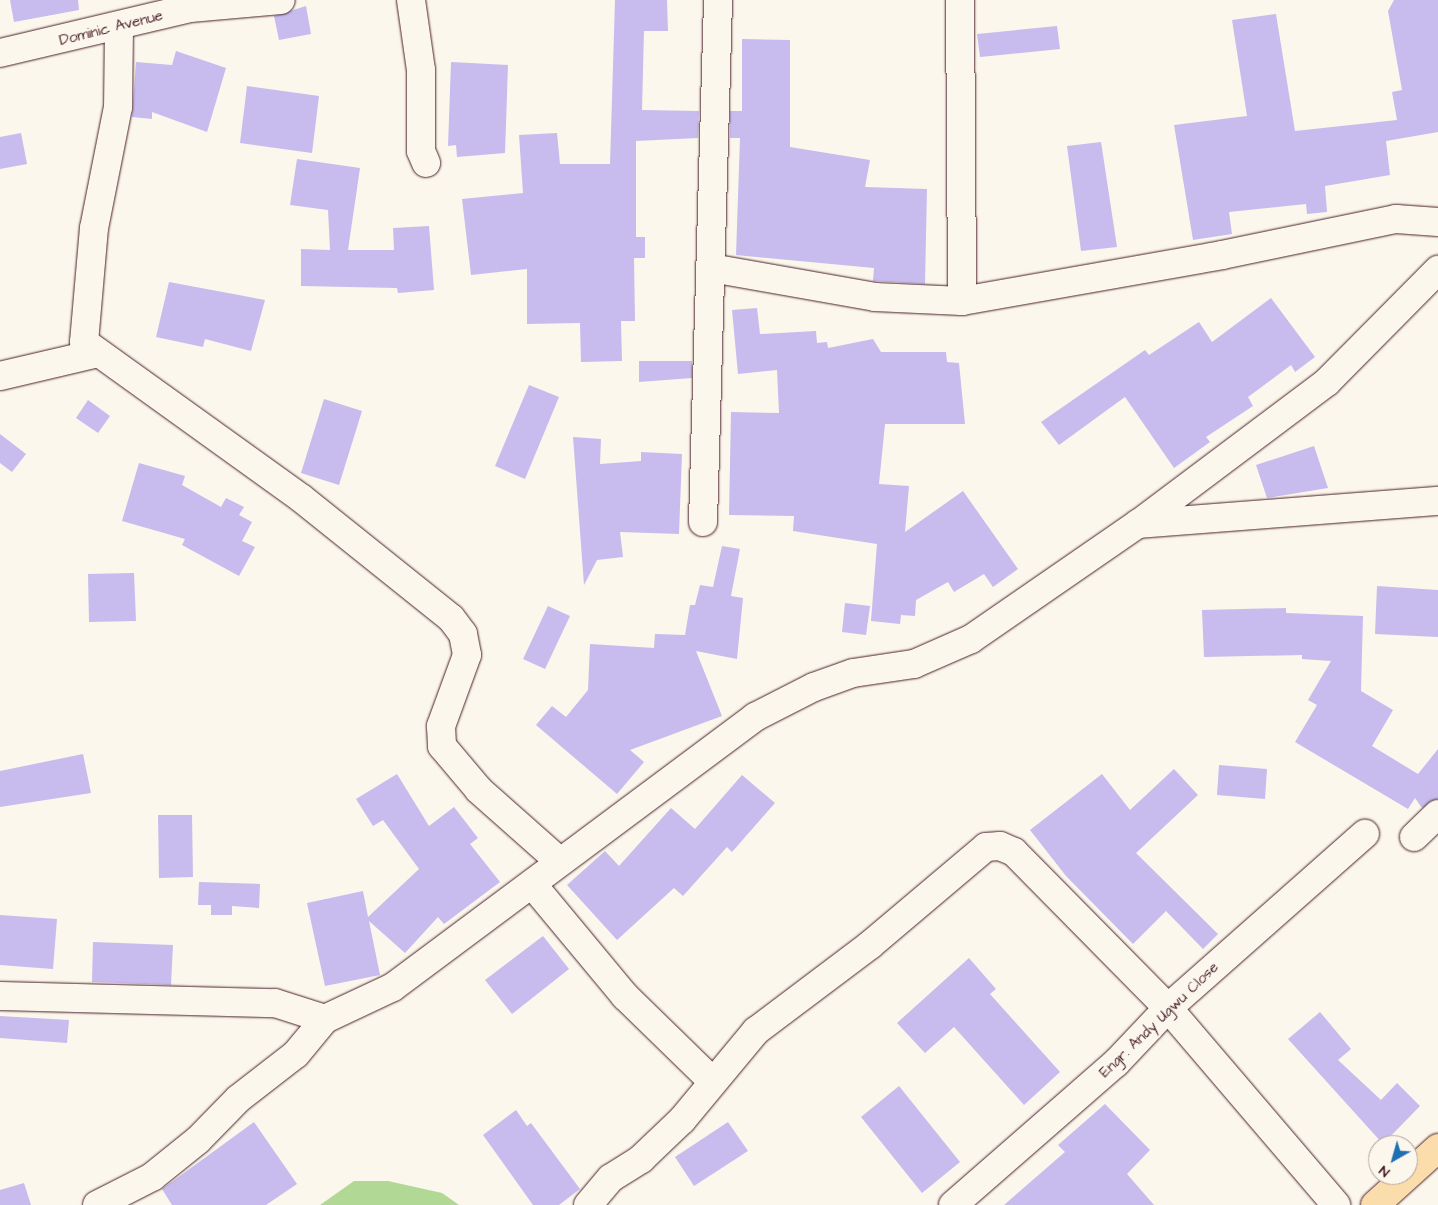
<!DOCTYPE html>
<html>
<head>
<meta charset="utf-8">
<style>
  body { margin:0 }
  #map { position:relative; width:1438px; height:1205px; overflow:hidden; background:#fbf7ec; font-family:"Architects Daughter",sans-serif }
  div>[style] { position:absolute }
  [style*='--x'] { left:calc(var(--x)*1px); top:calc(var(--y)*1px); width:calc(var(--w)*1px); rotate:calc(var(--a)*1deg) }
  .green>* { inset:0; background:#b1d894 }
  .building>* { inset:0; background:#c7bced }
  .roads { filter:drop-shadow(0 0 1px #4a1f2b) drop-shadow(0 0 1px #4a1f2b) }
  .minor>* { height:28px; margin:-14px; padding:0 14px; transform-origin:14px; border-radius:14px; background:#fbf7ec }
  .primary>* { height:28px; margin:-14px; padding:0 14px; transform-origin:14px; border-radius:14px; background:#fbddab }
  span { translate:-50% -50%; white-space:nowrap; text-align:center; line-height:1.15; -webkit-text-stroke:4px #fbf7ec; paint-order:stroke }
  .street-label { font-size:15px; color:#4a1f2b }
  .north { position:absolute; left:1368px; top:1135px; width:50px; height:50px; box-sizing:border-box; background:#fbf7ec; border:1px solid #b4a19f; border-radius:50%; rotate:218deg; font-size:14px; font-weight:700; line-height:20px; text-align:center; color:#4a1f2b }
  .north::after { content:''; display:block; margin:auto; width:18px; height:22px; background:#1f6fb2; clip-path:polygon(50% 0,100% 100%,50% 72%,0 100%) }
</style>
</head>
<body>
<div id="map">
  <div class="green">
    <i style="clip-path:polygon(354px 1181px,388px 1181px,442px 1193px,459px 1205px,320px 1205px)"></i>
  </div>
  <div class="building">
    <i style="clip-path:polygon(10px 0,78px 0,79px 10px,14px 22px)"></i>
    <i style="clip-path:polygon(615px 0,667px 0,668px 31px,644px 31px,642px 110px,699px 111px,698px 138px,636px 141px,636px 237px,645px 237px,645px 258px,634px 258px,635px 321px,621px 321px,622px 361px,581px 362px,580px 323px,527px 324px,527px 269px,471px 275px,462px 199px,523px 193px,519px 135px,557px 133px,560px 164px,610px 164px)"></i>
    <i style="clip-path:polygon(1394px 0,1438px 0,1438px 132px,1386px 141px,1390px 175px,1325px 186px,1327px 212px,1307px 214px,1306px 204px,1229px 212px,1232px 234px,1193px 240px,1174px 125px,1247px 116px,1232px 20px,1276px 14px,1295px 131px,1397px 120px,1392px 92px,1402px 90px,1388px 11px)"></i>
    <i style="clip-path:polygon(306px 6px,311px 34px,279px 40px,274px 16px)"></i>
    <i style="clip-path:polygon(1057px 26px,1060px 49px,980px 57px,977px 34px)"></i>
    <i style="clip-path:polygon(742px 39px,790px 40px,790px 147px,870px 160px,865px 187px,927px 189px,925px 284px,873px 281px,874px 268px,736px 255px,740px 138px,730px 138px,730px 111px,742px 111px)"></i>
    <i style="clip-path:polygon(176px 51px,226px 68px,207px 132px,152px 112px,152px 119px,132px 117px,136px 62px,172px 65px)"></i>
    <i style="clip-path:polygon(451px 62px,508px 65px,505px 153px,457px 157px,456px 145px,448px 146px)"></i>
    <i style="clip-path:polygon(247px 86px,319px 96px,312px 153px,240px 143px)"></i>
    <i style="clip-path:polygon(21px 133px,27px 164px,0 169px,0 137px)"></i>
    <i style="clip-path:polygon(1101px 142px,1117px 247px,1081px 251px,1067px 146px)"></i>
    <i style="clip-path:polygon(297px 159px,360px 168px,348px 250px,394px 250px,393px 228px,429px 226px,434px 290px,398px 293px,397px 288px,301px 286px,301px 249px,330px 250px,328px 210px,290px 205px)"></i>
    <i style="clip-path:polygon(169px 282px,265px 300px,251px 351px,205px 339px,203px 347px,156px 337px)"></i>
    <i style="clip-path:polygon(1271px 298px,1315px 357px,1295px 372px,1291px 365px,1248px 397px,1253px 406px,1206px 437px,1210px 442px,1174px 468px,1125px 397px,1059px 445px,1041px 422px,1145px 350px,1149px 355px,1199px 322px,1212px 342px)"></i>
    <i style="clip-path:polygon(757px 308px,760px 334px,816px 331px,817px 343px,827px 342px,828px 348px,873px 339px,881px 352px,946px 352px,947px 362px,959px 363px,965px 424px,885px 424px,879px 484px,909px 486px,905px 532px,963px 491px,1018px 569px,993px 587px,984px 574px,954px 592px,948px 582px,916px 600px,915px 616px,901px 615px,900px 624px,871px 621px,877px 544px,793px 531px,794px 516px,729px 515px,731px 412px,779px 413px,777px 370px,738px 374px,732px 310px)"></i>
    <i style="clip-path:polygon(639px 361px,692px 361px,692px 378px,639px 382px)"></i>
    <i style="clip-path:polygon(529px 385px,559px 397px,525px 479px,495px 466px)"></i>
    <i style="clip-path:polygon(324px 399px,362px 411px,339px 485px,301px 473px)"></i>
    <i style="clip-path:polygon(88px 400px,110px 416px,98px 433px,76px 418px)"></i>
    <i style="clip-path:polygon(0 434px,26px 454px,12px 472px,0 463px)"></i>
    <i style="clip-path:polygon(573px 437px,601px 439px,600px 464px,641px 461px,641px 452px,682px 454px,679px 534px,620px 532px,623px 557px,597px 560px,584px 585px)"></i>
    <i style="clip-path:polygon(1314px 446px,1328px 488px,1267px 498px,1256px 465px)"></i>
    <i style="clip-path:polygon(139px 463px,185px 476px,182px 485px,221px 507px,226px 498px,244px 507px,239px 515px,252px 522px,242px 541px,255px 547px,239px 576px,182px 545px,185px 539px,122px 521px)"></i>
    <i style="clip-path:polygon(722px 546px,740px 549px,731px 596px,743px 598px,737px 659px,696px 651px,722px 716px,630px 750px,644px 762px,617px 794px,536px 725px,552px 706px,566px 717px,588px 690px,590px 644px,654px 648px,655px 634px,685px 635px,690px 605px,695px 605px,700px 585px,713px 587px)"></i>
    <i style="clip-path:polygon(134px 573px,136px 621px,89px 622px,88px 574px)"></i>
    <i style="clip-path:polygon(1377px 586px,1438px 590px,1438px 637px,1375px 634px)"></i>
    <i style="clip-path:polygon(845px 603px,870px 606px,866px 635px,842px 632px)"></i>
    <i style="clip-path:polygon(548px 606px,570px 616px,545px 669px,523px 659px)"></i>
    <i style="clip-path:polygon(1286px 608px,1286px 613px,1363px 616px,1361px 691px,1393px 710px,1372px 746px,1418px 774px,1438px 749px,1438px 799px,1422px 808px,1415px 798px,1408px 809px,1295px 742px,1317px 705px,1308px 700px,1331px 661px,1302px 659px,1302px 655px,1204px 657px,1202px 610px)"></i>
    <i style="clip-path:polygon(83px 754px,91px 793px,0 807px,0 771px)"></i>
    <i style="clip-path:polygon(1219px 765px,1267px 769px,1265px 799px,1217px 795px)"></i>
    <i style="clip-path:polygon(1174px 769px,1198px 795px,1136px 853px,1218px 934px,1203px 949px,1166px 911px,1133px 944px,1066px 876px,1030px 830px,1102px 774px,1130px 810px)"></i>
    <i style="clip-path:polygon(397px 774px,429px 826px,454px 807px,478px 838px,470px 844px,500px 882px,444px 924px,438px 917px,405px 953px,369px 921px,380px 975px,325px 986px,307px 903px,363px 891px,368px 917px,419px 869px,383px 820px,373px 826px,356px 799px)"></i>
    <i style="clip-path:polygon(742px 775px,775px 803px,732px 852px,727px 847px,683px 896px,674px 888px,617px 940px,567px 885px,605px 851px,619px 866px,671px 808px,695px 829px)"></i>
    <i style="clip-path:polygon(158px 815px,192px 815px,193px 877px,159px 878px)"></i>
    <i style="clip-path:polygon(199px 882px,260px 884px,259px 908px,232px 906px,232px 915px,211px 915px,211px 905px,198px 905px)"></i>
    <i style="clip-path:polygon(0 915px,57px 919px,53px 969px,0 965px)"></i>
    <i style="clip-path:polygon(543px 936px,569px 969px,512px 1014px,485px 980px)"></i>
    <i style="clip-path:polygon(93px 942px,173px 945px,171px 985px,92px 982px)"></i>
    <i style="clip-path:polygon(969px 958px,996px 989px,990px 994px,1060px 1072px,1024px 1105px,954px 1027px,925px 1053px,897px 1023px)"></i>
    <i style="clip-path:polygon(1320px 1012px,1351px 1049px,1338px 1060px,1381px 1100px,1397px 1083px,1420px 1106px,1383px 1144px,1288px 1039px)"></i>
    <i style="clip-path:polygon(0 1016px,69px 1020px,67px 1043px,0 1038px)"></i>
    <i style="clip-path:polygon(899px 1086px,960px 1162px,922px 1193px,861px 1117px)"></i>
    <i style="clip-path:polygon(1105px 1104px,1150px 1150px,1127px 1174px,1154px 1205px,1004px 1205px,1065px 1152px,1058px 1145px)"></i>
    <i style="clip-path:polygon(516px 1110px,527px 1126px,531px 1123px,580px 1189px,559px 1205px,533px 1205px,483px 1135px)"></i>
    <i style="clip-path:polygon(254px 1122px,297px 1184px,266px 1205px,172px 1205px,162px 1189px)"></i>
    <i style="clip-path:polygon(728px 1122px,748px 1151px,694px 1186px,675px 1157px)"></i>
    <i style="clip-path:polygon(24px 1183px,31px 1205px,0 1205px,0 1190px)"></i>
  </div>
  <div class="roads">
    <div class="minor">
      <i style="--x:411;--y:0;--w:71;--a:81.9"></i>
      <i style="--x:421;--y:70;--w:81;--a:90"></i>
      <i style="--x:421;--y:151;--w:13;--a:67"></i>
      <i style="--x:960;--y:0;--w:301;--a:89.6"></i>
      <i style="--x:119;--y:28;--w:79;--a:90.7"></i>
      <i style="--x:118;--y:107;--w:123;--a:101.2"></i>
      <i style="--x:94;--y:228;--w:114;--a:95"></i>
      <i style="--x:84;--y:342;--w:267;--a:35.7"></i>
      <i style="--x:301;--y:498;--w:192;--a:38.7"></i>
      <i style="--x:451;--y:618;--w:20;--a:53"></i>
      <i style="--x:463;--y:634;--w:21;--a:79"></i>
      <i style="--x:467;--y:655;--w:76;--a:110.1"></i>
      <i style="--x:441;--y:726;--w:20;--a:87"></i>
      <i style="--x:442;--y:746;--w:57;--a:49.9"></i>
      <i style="--x:479;--y:790;--w:107;--a:41.6"></i>
      <i style="--x:0;--y:53;--w:195;--a:-13.3"></i>
      <i style="--x:190;--y:8;--w:91;--a:-5"></i>
      <i style="--x:711;--y:268;--w:167;--a:10"></i>
      <i style="--x:875;--y:297;--w:87;--a:2.6"></i>
      <i style="--x:962;--y:301;--w:264;--a:-10"></i>
      <i style="--x:1222;--y:255;--w:178;--a:-11.7"></i>
      <i style="--x:1396;--y:219;--w:42;--a:4.1"></i>
      <i style="--x:0;--y:376;--w:97;--a:-13.2"></i>
      <i style="--x:703;--y:522;--w:522;--a:-88.35"></i>
      <i style="--x:1138;--y:524;--w:301;--a:-4.4"></i>
      <i style="--x:1414;--y:837;--w:33;--a:-44"></i>
      <i style="--x:532;--y:884;--w:146;--a:50.3"></i>
      <i style="--x:625;--y:996;--w:120;--a:44.3"></i>
      <i style="--x:0;--y:996;--w:275;--a:1.5"></i>
      <i style="--x:275;--y:1003;--w:52;--a:17.7"></i>
      <i style="--x:97;--y:1205;--w:62;--a:-27"></i>
      <i style="--x:152;--y:1177;--w:59;--a:-38.8"></i>
      <i style="--x:198;--y:1140;--w:57;--a:-45.7"></i>
      <i style="--x:238;--y:1099;--w:73;--a:-37.8"></i>
      <i style="--x:296;--y:1054;--w:45;--a:-50.4"></i>
      <i style="--x:325;--y:1019;--w:75;--a:-25.2"></i>
      <i style="--x:393;--y:987;--w:452;--a:-36.7"></i>
      <i style="--x:755;--y:717;--w:66;--a:-27"></i>
      <i style="--x:814;--y:687;--w:41;--a:-19.7"></i>
      <i style="--x:853;--y:673;--w:62;--a:-8.4"></i>
      <i style="--x:914;--y:664;--w:62;--a:-23.7"></i>
      <i style="--x:971;--y:639;--w:203;--a:-34.6"></i>
      <i style="--x:1138;--y:524;--w:236;--a:-36.9"></i>
      <i style="--x:1327;--y:382;--w:158;--a:-45.3"></i>
      <i style="--x:588;--y:1205;--w:35;--a:-50"></i>
      <i style="--x:611;--y:1178;--w:36;--a:-32"></i>
      <i style="--x:641;--y:1159;--w:57;--a:-43.6"></i>
      <i style="--x:682;--y:1120;--w:116;--a:-50.3"></i>
      <i style="--x:756;--y:1031;--w:143;--a:-37"></i>
      <i style="--x:870;--y:945;--w:152;--a:-40.2"></i>
      <i style="--x:986;--y:847;--w:14;--a:-4"></i>
      <i style="--x:1000;--y:846;--w:15;--a:23"></i>
      <i style="--x:1014;--y:852;--w:219;--a:45.4"></i>
      <i style="--x:1168;--y:1008;--w:259;--a:49.5"></i>
      <i style="--x:953;--y:1205;--w:216;--a:-41.1"></i>
      <i style="--x:1116;--y:1063;--w:76;--a:-46.6"></i>
      <i style="--x:1168;--y:1008;--w:263;--a:-41.5"></i>
    </div>
    <div class="primary">
      <i style="--x:1375;--y:1205;--w:85;--a:-42.1"></i>
    </div>
  </div>
  <div class="street-label">
    <span style="left:111px;top:28px;rotate:-14deg">Dominic Avenue</span>
    <span style="left:1159px;top:1020px;rotate:-44deg">Engr. Andy Ugwu Close</span>
  </div>
  <div class="north">N</div>
</div>
</body>
</html>
